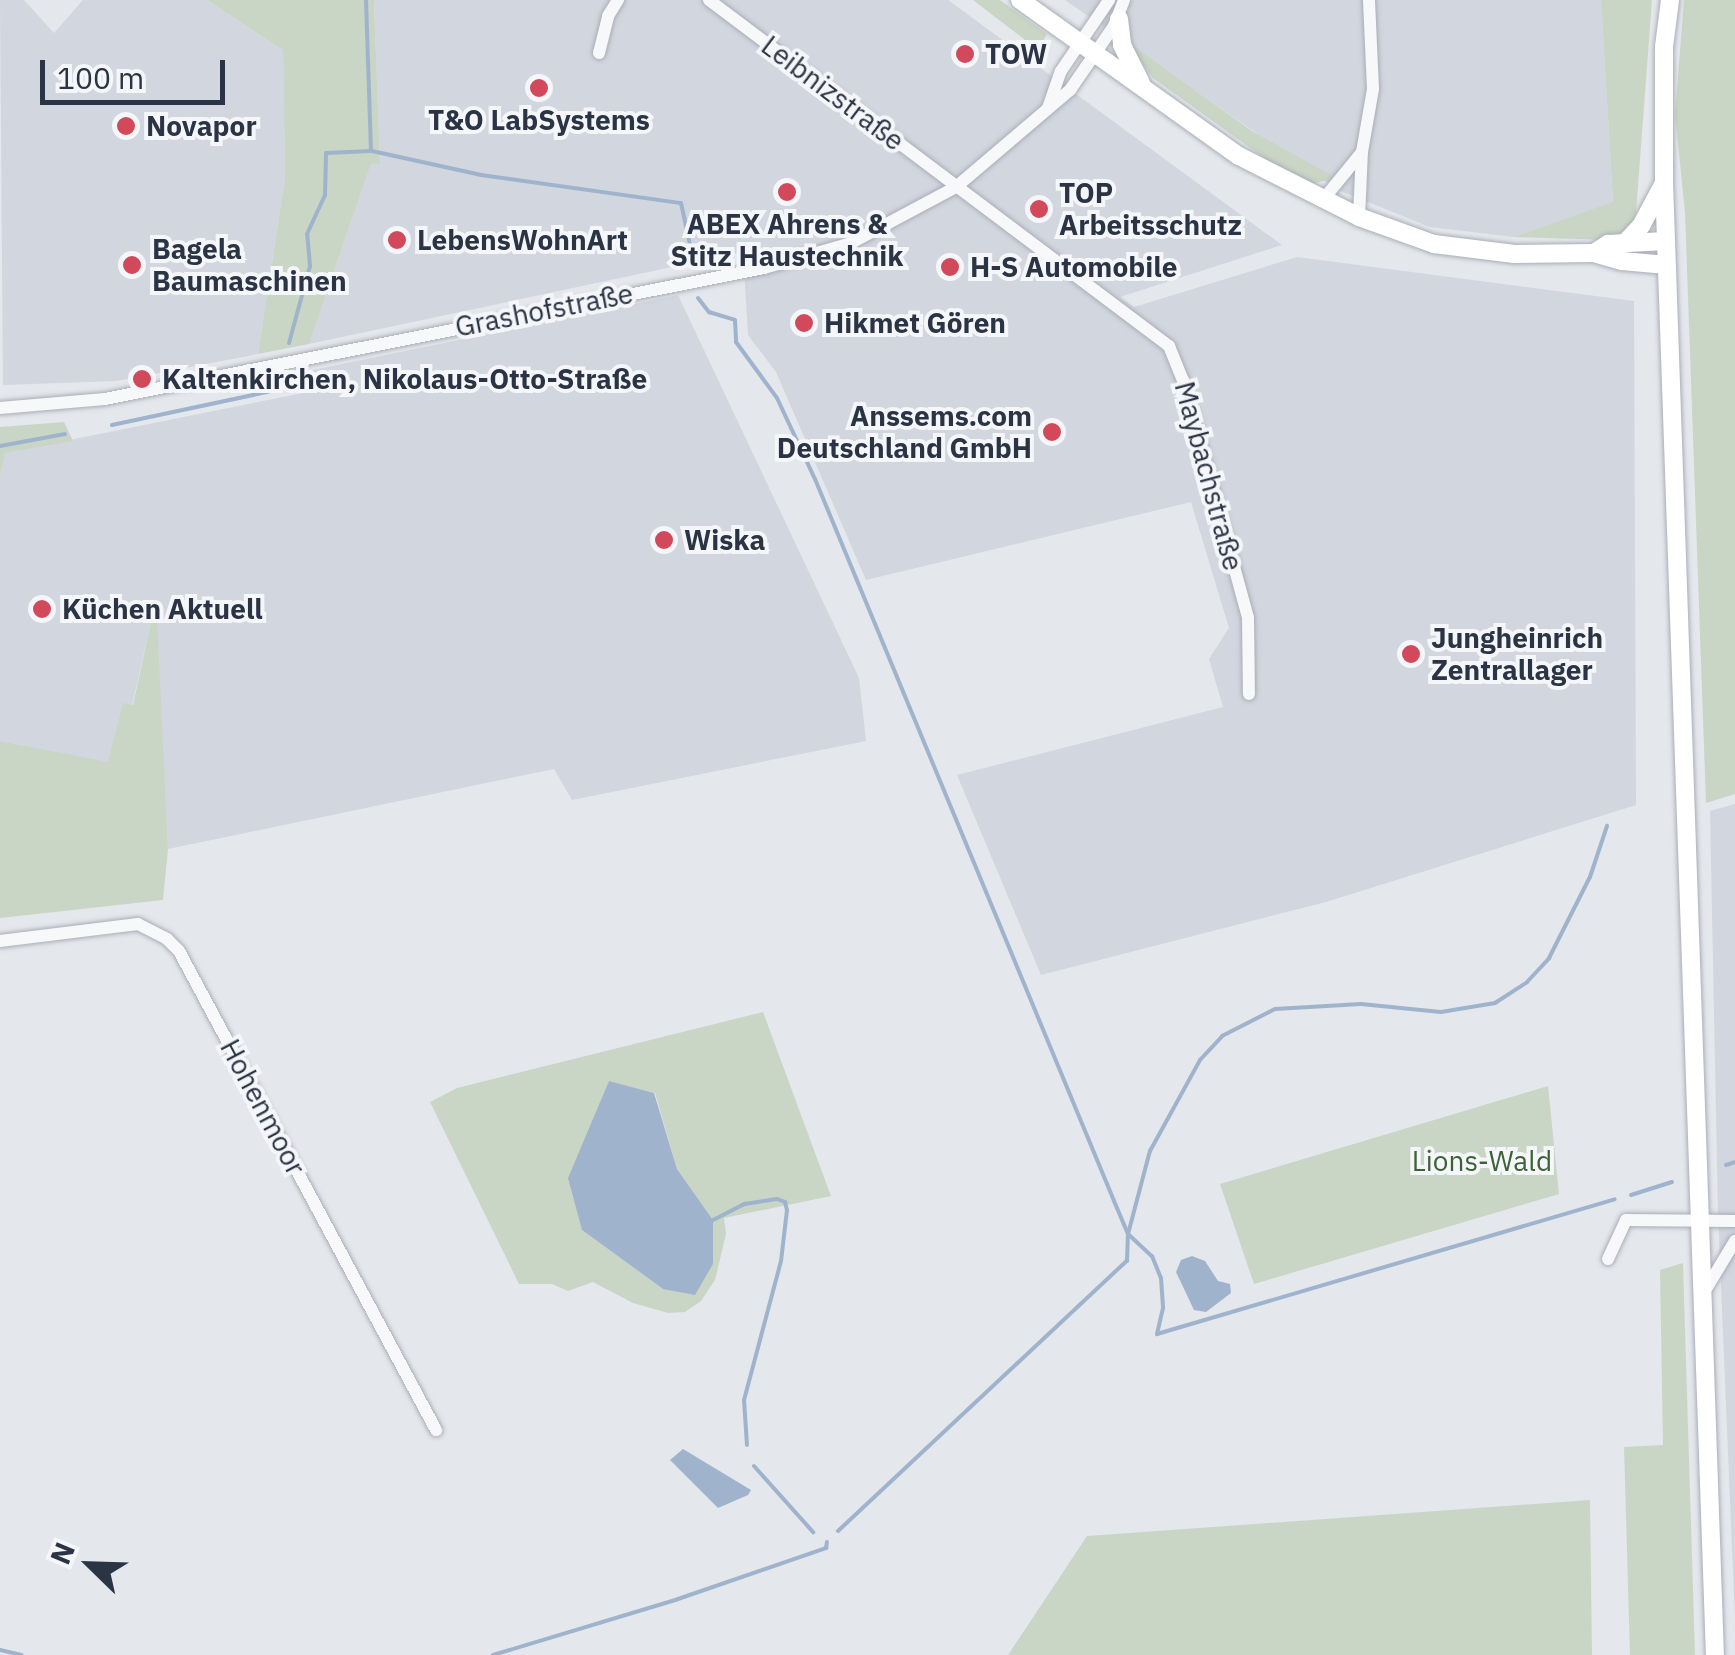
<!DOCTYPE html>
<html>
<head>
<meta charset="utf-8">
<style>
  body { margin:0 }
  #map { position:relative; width:1735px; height:1655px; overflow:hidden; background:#e4e7ec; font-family:"IBM Plex Sans",sans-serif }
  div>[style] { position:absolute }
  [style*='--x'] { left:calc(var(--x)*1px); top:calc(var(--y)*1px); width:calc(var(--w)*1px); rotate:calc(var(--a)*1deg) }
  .built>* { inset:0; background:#d2d6de }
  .green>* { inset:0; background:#c9d6c5 }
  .water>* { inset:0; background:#9fb4cc }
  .stream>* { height:4px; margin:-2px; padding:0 2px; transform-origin:2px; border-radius:2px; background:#9fb4cc }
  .roads { filter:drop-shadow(0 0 2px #a9aeb7) drop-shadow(0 0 2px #a9aeb7) }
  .minor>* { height:12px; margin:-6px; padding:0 6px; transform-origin:6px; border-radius:6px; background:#f7f8fa }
  .major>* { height:18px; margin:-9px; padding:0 9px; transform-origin:9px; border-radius:9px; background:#fff }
  .dots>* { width:28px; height:28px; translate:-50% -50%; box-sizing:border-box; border:5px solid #f4f6f9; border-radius:50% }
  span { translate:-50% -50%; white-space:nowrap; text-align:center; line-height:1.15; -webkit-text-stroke:8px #f4f6f9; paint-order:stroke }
  .poi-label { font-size:28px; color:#2b3445; font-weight:700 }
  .left { translate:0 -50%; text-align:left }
  .right { translate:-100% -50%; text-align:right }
  .street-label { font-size:28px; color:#2b3445 }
  .park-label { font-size:28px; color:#3f6138 }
  .north { position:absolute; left:40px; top:1515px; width:100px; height:100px; -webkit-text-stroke:8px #f4f6f9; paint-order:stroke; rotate:293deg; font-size:28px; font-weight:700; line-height:40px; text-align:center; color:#2b3445 }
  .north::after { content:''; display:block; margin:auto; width:35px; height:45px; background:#2b3445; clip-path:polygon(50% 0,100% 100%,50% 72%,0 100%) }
  .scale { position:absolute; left:40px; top:60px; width:185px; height:45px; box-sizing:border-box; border:5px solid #2b3445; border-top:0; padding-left:12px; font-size:30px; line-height:35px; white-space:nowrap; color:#2b3445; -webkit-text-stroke:8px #f4f6f9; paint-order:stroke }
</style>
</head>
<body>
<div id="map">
  <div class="built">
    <i style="clip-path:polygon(0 0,24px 0,54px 33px,83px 0,207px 0,283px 50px,285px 178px,258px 354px,117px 381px,3px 385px)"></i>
    <i style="clip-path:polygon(374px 0,948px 0,1282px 245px,1120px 297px,1134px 307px,1297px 257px,1634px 301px,1636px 805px,1326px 902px,1041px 975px,957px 775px,1223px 707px,1209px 659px,1229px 628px,1191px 502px,866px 580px,776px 372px,748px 335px,743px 252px,309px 344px,371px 162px,380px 163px)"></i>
    <i style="clip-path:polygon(1065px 0,1601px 0,1613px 203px,1513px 237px,1430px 227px,1338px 190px)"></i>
    <i style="clip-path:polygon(678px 295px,859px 678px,866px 741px,572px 800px,554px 769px,168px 849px,155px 603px,132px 706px,123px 704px,108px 763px,0 741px,0 478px,5px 453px,303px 393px,313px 370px)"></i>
    <i style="clip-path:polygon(1735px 804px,1735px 1619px,1718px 1214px,1710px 811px)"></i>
  </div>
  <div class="green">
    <i style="clip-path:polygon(207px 0,374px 0,380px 164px,371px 163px,309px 344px,258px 354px,285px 178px,283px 50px)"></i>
    <i style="clip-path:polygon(973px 0,1000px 0,1047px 34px,1038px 50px)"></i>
    <i style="clip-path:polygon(1601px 0,1652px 0,1635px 226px,1607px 240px,1513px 237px,1613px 202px)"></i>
    <i style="clip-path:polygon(1684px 0,1735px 0,1735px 794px,1706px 803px,1685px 212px,1675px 115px)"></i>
    <i style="clip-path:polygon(1126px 41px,1252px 131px,1336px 178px,1311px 184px,1267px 160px,1153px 78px)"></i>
    <i style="clip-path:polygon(64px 422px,73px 441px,5px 453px,0 478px,0 427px)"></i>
    <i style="clip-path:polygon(156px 598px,168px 849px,163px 900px,0 918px,0 741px,108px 762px,123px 703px,133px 705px)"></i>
    <i style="clip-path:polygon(evenodd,763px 1012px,831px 1196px,724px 1218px,726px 1234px,715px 1280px,701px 1301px,685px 1312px,668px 1313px,633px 1303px,593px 1282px,568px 1291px,552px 1284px,519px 1284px,430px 1102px,457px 1088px,763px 1012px,610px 1082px,655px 1093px,677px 1169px,713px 1220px,663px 1289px,582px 1230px,593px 1122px,610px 1082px)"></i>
    <i style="clip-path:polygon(1548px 1086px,1559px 1194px,1254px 1284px,1220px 1184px)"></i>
    <i style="clip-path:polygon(1683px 1263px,1695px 1655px,1630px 1655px,1624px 1447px,1663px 1445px,1660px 1270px)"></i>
    <i style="clip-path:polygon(1590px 1500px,1592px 1655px,1008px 1655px,1087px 1536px)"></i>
  </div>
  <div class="water">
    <i style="clip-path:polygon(609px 1081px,654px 1093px,677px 1169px,713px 1220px,713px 1264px,695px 1295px,663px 1289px,582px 1230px,568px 1178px)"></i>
    <i style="clip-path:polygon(1192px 1256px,1205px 1261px,1218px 1281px,1230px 1284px,1231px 1293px,1206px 1312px,1194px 1310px,1176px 1272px,1181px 1260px)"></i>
    <i style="clip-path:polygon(683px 1449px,751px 1490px,748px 1495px,718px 1508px,670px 1460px)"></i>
  </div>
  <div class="stream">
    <i style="--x:372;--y:151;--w:112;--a:12.4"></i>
    <i style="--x:481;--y:175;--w:202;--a:8"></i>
    <i style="--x:681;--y:203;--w:66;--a:77.8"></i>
    <i style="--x:698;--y:298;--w:18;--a:52"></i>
    <i style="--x:709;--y:312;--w:27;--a:17"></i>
    <i style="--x:735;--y:320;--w:22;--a:87"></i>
    <i style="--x:736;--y:342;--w:69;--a:53.8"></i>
    <i style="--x:777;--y:398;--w:89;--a:64.9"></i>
    <i style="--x:815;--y:479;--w:781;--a:67.5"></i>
    <i style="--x:1114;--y:1201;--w:36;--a:67"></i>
    <i style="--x:1128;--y:1234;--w:33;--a:43"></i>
    <i style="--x:1152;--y:1256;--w:24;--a:68"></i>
    <i style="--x:1161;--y:1278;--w:30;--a:86"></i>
    <i style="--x:1163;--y:1308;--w:27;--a:103"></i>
    <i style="--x:1157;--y:1334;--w:477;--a:-16.4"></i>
    <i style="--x:289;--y:343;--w:80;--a:-74.7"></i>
    <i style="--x:310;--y:266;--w:32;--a:-95"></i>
    <i style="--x:307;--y:234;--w:43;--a:-65.2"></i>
    <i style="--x:325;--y:195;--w:42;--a:-88.6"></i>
    <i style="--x:326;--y:153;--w:45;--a:-2.5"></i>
    <i style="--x:371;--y:151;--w:151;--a:-91.9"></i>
    <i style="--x:112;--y:425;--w:164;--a:-12"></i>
    <i style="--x:272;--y:391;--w:9;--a:-49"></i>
    <i style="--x:0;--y:446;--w:66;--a:-10.5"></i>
    <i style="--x:1726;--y:1165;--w:9;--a:-18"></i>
    <i style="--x:1631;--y:1195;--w:43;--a:-17.6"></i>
    <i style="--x:713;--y:1220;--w:36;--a:-27"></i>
    <i style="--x:745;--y:1204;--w:32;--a:-9"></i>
    <i style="--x:777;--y:1199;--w:9;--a:21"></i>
    <i style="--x:785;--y:1202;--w:8;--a:76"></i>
    <i style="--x:787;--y:1210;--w:51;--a:96.7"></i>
    <i style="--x:781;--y:1261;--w:144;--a:104.9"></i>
    <i style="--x:744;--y:1400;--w:45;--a:86.2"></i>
    <i style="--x:754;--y:1466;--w:89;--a:48.2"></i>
    <i style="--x:838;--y:1531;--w:396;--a:-43.1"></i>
    <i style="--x:1127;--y:1261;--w:27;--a:-88"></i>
    <i style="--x:1128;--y:1234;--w:86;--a:-75.2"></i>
    <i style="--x:1150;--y:1151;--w:104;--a:-61.2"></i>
    <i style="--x:1200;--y:1060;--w:33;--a:-47"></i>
    <i style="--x:1222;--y:1036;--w:59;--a:-27"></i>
    <i style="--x:1275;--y:1009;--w:86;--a:-3.3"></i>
    <i style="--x:1361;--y:1004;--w:80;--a:5.7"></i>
    <i style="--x:1441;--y:1012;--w:55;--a:-9.5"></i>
    <i style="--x:1495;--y:1003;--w:38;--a:-33"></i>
    <i style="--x:1527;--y:982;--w:33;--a:-47"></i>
    <i style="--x:1549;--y:958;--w:91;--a:-63.2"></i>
    <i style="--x:1590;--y:877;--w:54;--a:-71.6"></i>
    <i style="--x:0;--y:1650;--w:22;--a:13"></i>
    <i style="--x:493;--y:1655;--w:193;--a:-16.8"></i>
    <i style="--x:678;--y:1599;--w:157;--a:-19"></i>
    <i style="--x:826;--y:1548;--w:6;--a:-81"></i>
  </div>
  <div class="roads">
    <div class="minor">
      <i style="--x:709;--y:0;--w:576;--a:36.95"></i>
      <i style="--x:1169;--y:346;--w:37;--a:68"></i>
      <i style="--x:1183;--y:380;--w:246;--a:74.7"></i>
      <i style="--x:1248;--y:617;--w:77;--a:89.3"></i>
      <i style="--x:599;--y:53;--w:38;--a:-76"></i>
      <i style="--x:608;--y:16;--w:19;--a:-58"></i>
      <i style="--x:1048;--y:108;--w:39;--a:-71"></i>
      <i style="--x:1061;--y:71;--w:86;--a:-55.9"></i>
      <i style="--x:1322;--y:201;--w:63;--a:-50.8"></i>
      <i style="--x:1359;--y:217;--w:65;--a:-87.4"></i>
      <i style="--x:1362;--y:152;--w:64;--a:-80.1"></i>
      <i style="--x:1373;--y:89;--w:89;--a:-92.6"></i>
      <i style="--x:0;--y:408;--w:105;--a:-4.9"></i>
      <i style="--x:105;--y:399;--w:672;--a:-11.24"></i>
      <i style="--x:764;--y:268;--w:91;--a:-16"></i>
      <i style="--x:851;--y:243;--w:119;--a:-28.1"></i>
      <i style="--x:956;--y:187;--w:150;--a:-40.4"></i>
      <i style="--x:1070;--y:90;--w:78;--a:-55.5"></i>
      <i style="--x:1114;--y:26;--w:28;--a:-69"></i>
      <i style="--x:0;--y:941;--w:139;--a:-7"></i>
      <i style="--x:138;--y:924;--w:33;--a:27"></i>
      <i style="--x:167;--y:939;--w:17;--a:45"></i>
      <i style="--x:179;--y:951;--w:544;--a:61.78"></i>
      <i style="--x:1608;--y:1259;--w:43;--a:-65.2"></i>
      <i style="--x:1626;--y:1220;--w:109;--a:0.5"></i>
      <i style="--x:1703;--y:1294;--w:62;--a:-58.9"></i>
    </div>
    <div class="major">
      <i style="--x:1020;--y:0;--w:269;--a:35.5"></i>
      <i style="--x:1239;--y:156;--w:135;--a:26.9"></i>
      <i style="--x:1359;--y:217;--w:80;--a:19.8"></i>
      <i style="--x:1434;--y:244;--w:81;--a:7.1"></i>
      <i style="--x:1514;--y:254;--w:80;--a:-0.7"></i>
      <i style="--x:1594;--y:253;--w:29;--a:16"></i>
      <i style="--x:1622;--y:261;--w:45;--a:5.1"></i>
      <i style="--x:1670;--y:0;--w:47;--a:97.3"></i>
      <i style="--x:1664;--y:47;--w:135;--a:90"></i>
      <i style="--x:1664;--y:182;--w:1474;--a:88.02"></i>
      <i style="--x:1119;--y:19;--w:26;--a:83"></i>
      <i style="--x:1122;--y:45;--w:42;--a:63.4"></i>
      <i style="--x:1626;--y:242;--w:22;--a:-47"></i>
      <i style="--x:1641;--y:226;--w:49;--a:-61.9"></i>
      <i style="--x:1594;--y:253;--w:17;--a:-33"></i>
      <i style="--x:1608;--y:244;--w:58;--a:-3"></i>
    </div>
  </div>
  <div class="dots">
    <i style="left:965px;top:54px;background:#d1495b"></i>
    <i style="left:539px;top:88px;background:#d1495b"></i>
    <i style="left:126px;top:126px;background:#d1495b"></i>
    <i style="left:787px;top:192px;background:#d1495b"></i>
    <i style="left:1039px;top:209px;background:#d1495b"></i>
    <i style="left:397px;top:240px;background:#d1495b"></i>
    <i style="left:132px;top:265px;background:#d1495b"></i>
    <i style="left:950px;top:267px;background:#d1495b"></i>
    <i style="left:804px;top:323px;background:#d1495b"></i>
    <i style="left:142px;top:379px;background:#d1495b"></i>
    <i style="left:1052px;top:432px;background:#d1495b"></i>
    <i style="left:664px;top:540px;background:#d1495b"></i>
    <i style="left:42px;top:609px;background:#d1495b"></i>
    <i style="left:1411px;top:654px;background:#d1495b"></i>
  </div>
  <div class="poi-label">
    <span class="left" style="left:985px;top:54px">TOW</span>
    <span style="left:539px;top:120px">T&amp;O LabSystems</span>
    <span class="left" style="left:146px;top:126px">Novapor</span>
    <span class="left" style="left:1059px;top:209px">TOP<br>Arbeitsschutz</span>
    <span style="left:787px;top:240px">ABEX Ahrens &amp;<br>Stitz Haustechnik</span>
    <span class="left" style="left:417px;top:240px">LebensWohnArt</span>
    <span class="left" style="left:152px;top:265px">Bagela<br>Baumaschinen</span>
    <span class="left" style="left:970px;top:267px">H-S Automobile</span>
    <span class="left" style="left:824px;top:323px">Hikmet Gören</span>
    <span class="left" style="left:162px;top:379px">Kaltenkirchen, Nikolaus-Otto-Straße</span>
    <span class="right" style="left:1032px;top:432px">Anssems.com<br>Deutschland GmbH</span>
    <span class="left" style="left:684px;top:540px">Wiska</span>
    <span class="left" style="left:62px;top:609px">Küchen Aktuell</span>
    <span class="left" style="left:1431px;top:654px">Jungheinrich<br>Zentrallager</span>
  </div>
  <div class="street-label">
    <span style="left:833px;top:93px;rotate:37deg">Leibnizstraße</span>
    <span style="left:544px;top:310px;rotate:-11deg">Grashofstraße</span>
    <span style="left:1209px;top:476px;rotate:75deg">Maybachstraße</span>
    <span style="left:263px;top:1107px;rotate:62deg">Hohenmoor</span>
  </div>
  <div class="park-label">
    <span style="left:1482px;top:1161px">Lions-Wald</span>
  </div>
  <div class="north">N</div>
  <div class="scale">100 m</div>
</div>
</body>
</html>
